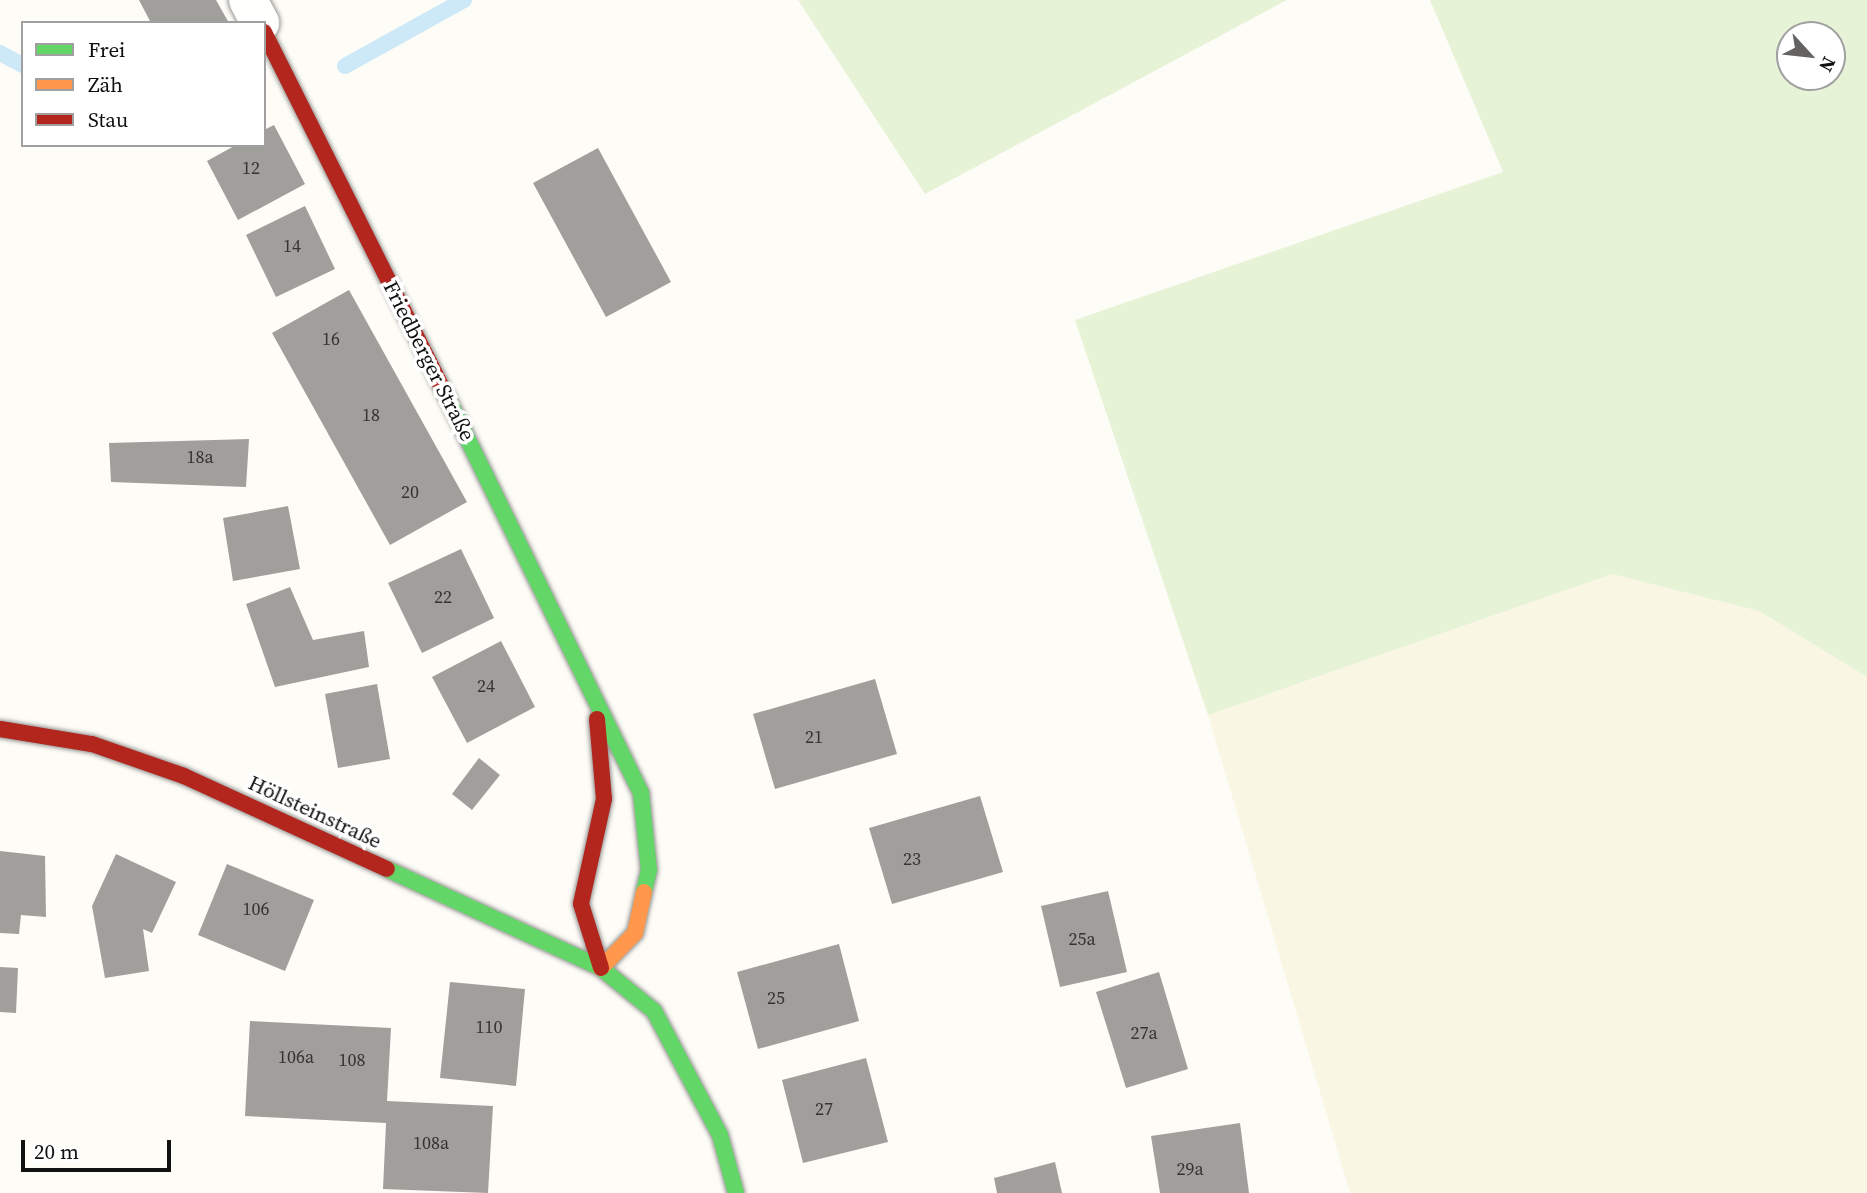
<!DOCTYPE html>
<html>
<head>
<meta charset="utf-8">
<style>
  body { margin:0 }
  #map { position:relative; width:1867px; height:1193px; overflow:hidden; background:#fdfcf7; font-family:"Source Serif 4",serif }
  div>[style] { position:absolute }
  [style*='--x'] { left:calc(var(--x)*1px); top:calc(var(--y)*1px); width:calc(var(--w)*1px); rotate:calc(var(--a)*1deg) }
  .farmland>* { inset:0; background:#f9f7e4 }
  .green>* { inset:0; background:#e7f3d7 }
  .stream>* { height:16px; margin:-8px; padding:0 8px; transform-origin:8px; border-radius:8px; background:#cde8f7 }
  .building>* { inset:0; background:#a19f9c }
  .roads { filter:drop-shadow(0 0 2px #979795) drop-shadow(0 0 2px #979795) }
  .street>* { height:38px; margin:-19px; padding:0 19px; transform-origin:19px; border-radius:19px; background:#fffffe }
  .fast>* { height:16px; margin:-8px; padding:0 8px; transform-origin:8px; border-radius:8px; background:#63d668 }
  .slow>* { height:16px; margin:-8px; padding:0 8px; transform-origin:8px; border-radius:8px; background:#ff974d }
  .jam>* { height:16px; margin:-8px; padding:0 8px; transform-origin:8px; border-radius:8px; background:#b3261e }
  span { translate:-50% -50%; white-space:nowrap; text-align:center; line-height:1.15; -webkit-text-stroke:7px #fff; paint-order:stroke }
  .number-label { font-size:18px; color:#353434 }
  .number-label span { -webkit-text-stroke-width:0 }
  .street-label { font-size:21px; color:#111 }
  .legend { position:absolute; left:21px; top:21px; width:245px; height:126px; box-sizing:border-box; background:#fff; border:2px solid #a0a0a0; margin:0; padding:9px 12px; list-style:none; font-size:21px; color:#111 }
  .legend li { display:flex; align-items:center; gap:14px; height:35px }
  .legend b { width:35px; border:2px solid #a0a0a0 }
  .north { position:absolute; left:1776px; top:21px; width:70px; height:70px; box-sizing:border-box; background:#fff; border:2px solid #a0a0a0; border-radius:50%; rotate:117deg; font-size:19px; font-weight:700; line-height:28px; text-align:center; color:#111 }
  .north::after { content:''; display:block; margin:auto; width:24px; height:32px; background:#646362; clip-path:polygon(50% 0,100% 100%,50% 72%,0 100%) }
  .scale { position:absolute; left:21px; top:1140px; width:150px; height:32px; box-sizing:border-box; border:4px solid #111; border-top:0; padding-left:9px; font-size:21px; line-height:24px; white-space:nowrap; color:#111; -webkit-text-stroke:5px #fff; paint-order:stroke }
</style>
</head>
<body>
<div id="map">
  <div class="farmland">
    <i style="clip-path:polygon(1612px 574px,1759px 611px,1867px 677px,1867px 1193px,1350px 1193px,1208px 715px)"></i>
  </div>
  <div class="green">
    <i style="clip-path:polygon(798px 0,1287px 0,925px 194px)"></i>
    <i style="clip-path:polygon(evenodd,1430px 0,1867px 0,1867px 677px,1759px 611px,1612px 574px,1208px 715px,1075px 320px,1503px 172px,1430px 0,1832px 35px,1832px 77px,1790px 77px,1790px 35px,1832px 35px)"></i>
  </div>
  <div class="stream">
    <i style="--x:0;--y:53;--w:26;--a:28"></i>
    <i style="--x:345;--y:66;--w:136;--a:-29"></i>
  </div>
  <div class="building">
    <i style="clip-path:polygon(139px 0,216px 0,229px 23px,151px 23px)"></i>
    <i style="clip-path:polygon(274px 125px,305px 184px,238px 220px,207px 161px,236px 145px,264px 145px,264px 130px)"></i>
    <i style="clip-path:polygon(598px 148px,671px 282px,606px 317px,533px 183px)"></i>
    <i style="clip-path:polygon(305px 206px,335px 269px,276px 297px,246px 235px)"></i>
    <i style="clip-path:polygon(349px 290px,467px 502px,390px 545px,272px 333px)"></i>
    <i style="clip-path:polygon(249px 439px,246px 487px,111px 482px,109px 443px)"></i>
    <i style="clip-path:polygon(288px 506px,300px 569px,233px 581px,223px 518px)"></i>
    <i style="clip-path:polygon(461px 549px,494px 618px,422px 653px,388px 583px)"></i>
    <i style="clip-path:polygon(290px 587px,313px 640px,364px 631px,369px 667px,275px 687px,246px 604px)"></i>
    <i style="clip-path:polygon(501px 641px,535px 707px,467px 743px,432px 677px)"></i>
    <i style="clip-path:polygon(875px 679px,897px 754px,775px 789px,753px 714px)"></i>
    <i style="clip-path:polygon(377px 684px,390px 759px,338px 768px,325px 694px)"></i>
    <i style="clip-path:polygon(479px 758px,500px 775px,472px 810px,452px 794px)"></i>
    <i style="clip-path:polygon(980px 796px,1003px 872px,892px 904px,869px 828px)"></i>
    <i style="clip-path:polygon(0 851px,45px 856px,46px 917px,21px 915px,19px 934px,0 933px)"></i>
    <i style="clip-path:polygon(116px 854px,176px 882px,152px 933px,143px 929px,149px 971px,105px 978px,92px 906px)"></i>
    <i style="clip-path:polygon(227px 864px,314px 900px,285px 971px,198px 935px)"></i>
    <i style="clip-path:polygon(1108px 891px,1127px 972px,1060px 987px,1041px 906px)"></i>
    <i style="clip-path:polygon(839px 944px,859px 1021px,758px 1049px,737px 972px)"></i>
    <i style="clip-path:polygon(0 967px,18px 968px,16px 1013px,0 1012px)"></i>
    <i style="clip-path:polygon(1159px 972px,1188px 1069px,1126px 1088px,1096px 992px)"></i>
    <i style="clip-path:polygon(450px 982px,525px 989px,516px 1086px,440px 1078px)"></i>
    <i style="clip-path:polygon(250px 1021px,391px 1028px,387px 1101px,493px 1106px,488px 1193px,383px 1189px,386px 1123px,245px 1116px)"></i>
    <i style="clip-path:polygon(866px 1058px,888px 1142px,803px 1163px,782px 1080px)"></i>
    <i style="clip-path:polygon(1240px 1123px,1249px 1193px,1160px 1193px,1151px 1136px)"></i>
    <i style="clip-path:polygon(1055px 1162px,1062px 1193px,997px 1193px,994px 1178px)"></i>
  </div>
  <div class="roads">
    <div class="street">
      <i style="--x:248;--y:0;--w:26;--a:62"></i>
    </div>
    <div class="fast">
      <i style="--x:447;--y:397;--w:441;--a:63.9"></i>
      <i style="--x:641;--y:793;--w:77;--a:84.1"></i>
      <i style="--x:649;--y:870;--w:23;--a:103"></i>
      <i style="--x:387;--y:869;--w:236;--a:24.8"></i>
      <i style="--x:601;--y:968;--w:68;--a:39.1"></i>
      <i style="--x:654;--y:1011;--w:140;--a:62"></i>
      <i style="--x:720;--y:1135;--w:60;--a:74.6"></i>
    </div>
    <div class="slow">
      <i style="--x:601;--y:968;--w:49;--a:-45.8"></i>
      <i style="--x:635;--y:933;--w:42;--a:-77.6"></i>
    </div>
    <div class="jam">
      <i style="--x:264;--y:32;--w:408;--a:63.4"></i>
      <i style="--x:597;--y:719;--w:80;--a:85"></i>
      <i style="--x:604;--y:799;--w:107;--a:102.4"></i>
      <i style="--x:581;--y:904;--w:67;--a:72.6"></i>
      <i style="--x:0;--y:729;--w:93;--a:9.3"></i>
      <i style="--x:92;--y:744;--w:97;--a:19.2"></i>
      <i style="--x:184;--y:776;--w:223;--a:24.6"></i>
    </div>
  </div>
  <div class="number-label">
    <span style="left:251px;top:168px">12</span>
    <span style="left:292px;top:246px">14</span>
    <span style="left:331px;top:339px">16</span>
    <span style="left:371px;top:415px">18</span>
    <span style="left:200px;top:457px">18a</span>
    <span style="left:410px;top:492px">20</span>
    <span style="left:443px;top:597px">22</span>
    <span style="left:486px;top:686px">24</span>
    <span style="left:814px;top:737px">21</span>
    <span style="left:912px;top:859px">23</span>
    <span style="left:256px;top:909px">106</span>
    <span style="left:1082px;top:939px">25a</span>
    <span style="left:776px;top:998px">25</span>
    <span style="left:489px;top:1027px">110</span>
    <span style="left:1144px;top:1033px">27a</span>
    <span style="left:296px;top:1057px">106a</span>
    <span style="left:352px;top:1060px">108</span>
    <span style="left:824px;top:1109px">27</span>
    <span style="left:431px;top:1143px">108a</span>
    <span style="left:1190px;top:1169px">29a</span>
  </div>
  <div class="street-label">
    <span style="left:429px;top:361px;rotate:63deg">Friedberger Straße</span>
    <span style="left:315px;top:812px;rotate:25deg">Höllsteinstraße</span>
  </div>
  <ul class="legend">
  <li><b style="height:9px;background:#63d668"></b>Frei</li>
  <li><b style="height:9px;background:#ff974d"></b>Zäh</li>
  <li><b style="height:9px;background:#b3261e"></b>Stau</li>
  </ul>
  <div class="north">N</div>
  <div class="scale">20 m</div>
</div>
</body>
</html>
